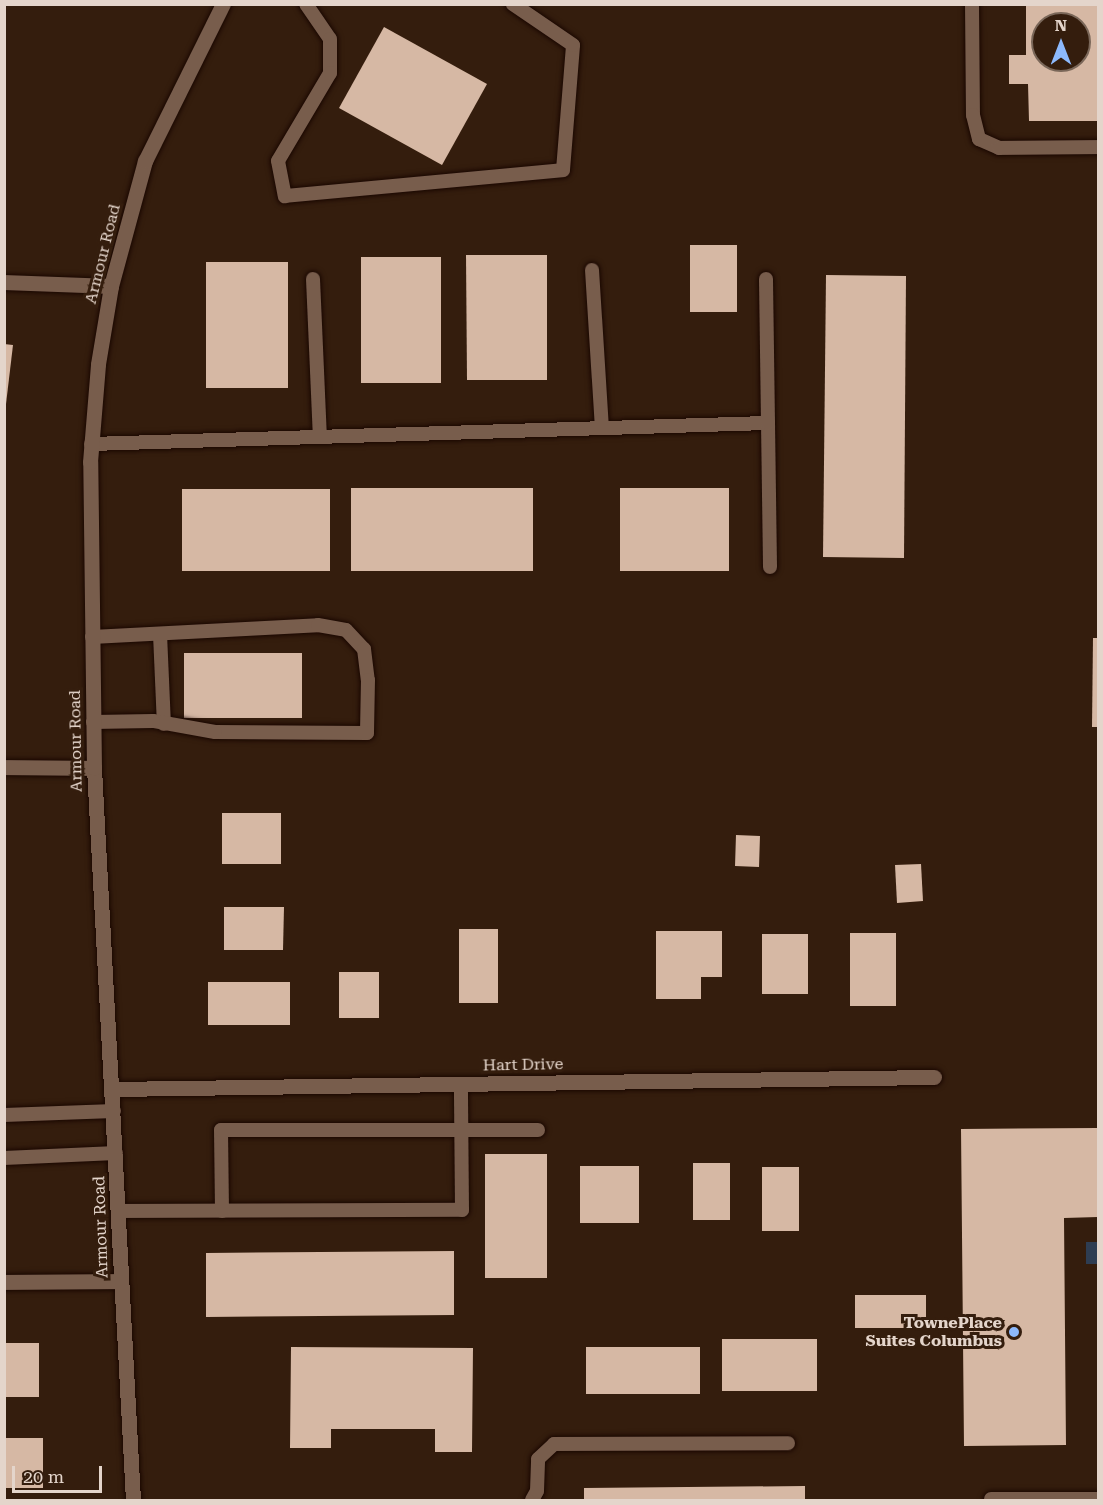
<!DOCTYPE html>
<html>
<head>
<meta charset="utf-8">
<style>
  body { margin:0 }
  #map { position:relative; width:1103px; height:1505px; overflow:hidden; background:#341d0d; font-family:"Roboto Serif",serif }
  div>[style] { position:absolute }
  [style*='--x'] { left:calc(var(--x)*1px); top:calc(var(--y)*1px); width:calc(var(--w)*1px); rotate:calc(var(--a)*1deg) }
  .water>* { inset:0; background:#2e3d52 }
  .building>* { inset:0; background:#d6b8a4 }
  .roads { filter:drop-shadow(0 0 2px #1a0700) drop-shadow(0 0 2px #1a0700) }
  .service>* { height:14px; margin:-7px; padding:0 7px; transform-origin:7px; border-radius:7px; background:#785d4c }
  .minor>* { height:15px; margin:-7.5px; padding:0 7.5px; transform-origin:7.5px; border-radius:7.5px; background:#785d4c }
  .tertiary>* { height:15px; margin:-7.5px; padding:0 7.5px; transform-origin:7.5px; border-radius:7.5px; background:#785d4c }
  .dots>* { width:16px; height:16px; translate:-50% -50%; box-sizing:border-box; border:3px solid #341d0d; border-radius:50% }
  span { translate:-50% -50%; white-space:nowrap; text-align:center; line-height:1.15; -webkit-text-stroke:6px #341d0d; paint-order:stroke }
  .street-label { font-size:16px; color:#e4d5cb }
  .poi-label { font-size:16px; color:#e4d5cb; font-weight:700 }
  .right { translate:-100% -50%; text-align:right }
  .frame { position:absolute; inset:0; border:6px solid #e4d5cb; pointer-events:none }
  .north { position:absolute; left:1031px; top:12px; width:60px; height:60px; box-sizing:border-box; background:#341d0d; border:2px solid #7a6759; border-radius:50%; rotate:0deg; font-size:16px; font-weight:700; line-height:24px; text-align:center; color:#e4d5cb }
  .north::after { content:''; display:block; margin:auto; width:21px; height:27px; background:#8db9fc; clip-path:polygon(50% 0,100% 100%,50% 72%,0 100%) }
  .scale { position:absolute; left:12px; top:1466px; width:90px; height:27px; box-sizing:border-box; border:3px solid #e4d5cb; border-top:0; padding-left:8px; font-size:18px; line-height:21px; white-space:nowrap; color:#e4d5cb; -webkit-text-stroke:4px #341d0d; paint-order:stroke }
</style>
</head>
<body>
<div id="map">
  <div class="water">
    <i style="clip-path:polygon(1086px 1242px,1098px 1242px,1098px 1264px,1086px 1264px)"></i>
  </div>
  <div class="building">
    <i style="clip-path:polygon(evenodd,1026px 4px,1098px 4px,1098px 121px,1029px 121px,1028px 84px,1009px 84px,1009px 55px,1026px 55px,1026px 4px,1043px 24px,1079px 24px,1079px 60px,1043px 60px,1043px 24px)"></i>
    <i style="clip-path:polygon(384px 27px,487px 84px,442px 165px,339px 108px)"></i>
    <i style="clip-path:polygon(690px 245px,737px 245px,737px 312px,690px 312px)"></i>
    <i style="clip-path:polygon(466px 255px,547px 255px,547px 380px,467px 380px)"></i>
    <i style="clip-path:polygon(361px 257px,441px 257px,441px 383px,361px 383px)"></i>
    <i style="clip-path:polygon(206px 262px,288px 262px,288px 388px,206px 388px)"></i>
    <i style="clip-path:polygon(826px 275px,906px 276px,904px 558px,823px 557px)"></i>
    <i style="clip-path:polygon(4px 344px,13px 345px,6px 404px,4px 404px)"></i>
    <i style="clip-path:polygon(351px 488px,533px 488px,533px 571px,351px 571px)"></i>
    <i style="clip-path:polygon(620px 488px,729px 488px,729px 571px,620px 571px)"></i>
    <i style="clip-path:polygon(182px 489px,330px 489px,330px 571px,182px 571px)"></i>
    <i style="clip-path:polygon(1093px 638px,1098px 638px,1098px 727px,1092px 727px)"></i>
    <i style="clip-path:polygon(184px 653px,302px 653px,302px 718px,184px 718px)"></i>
    <i style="clip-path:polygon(222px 813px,281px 813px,281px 864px,222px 864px)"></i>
    <i style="clip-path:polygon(736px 835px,760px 836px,759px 867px,735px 866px)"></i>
    <i style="clip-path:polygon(921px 864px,923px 901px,897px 903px,895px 865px)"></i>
    <i style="clip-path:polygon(224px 907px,284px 907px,283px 950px,224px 950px)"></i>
    <i style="clip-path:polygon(459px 929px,498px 929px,498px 1003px,459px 1003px)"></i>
    <i style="clip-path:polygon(656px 931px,722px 931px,722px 977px,701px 977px,701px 999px,656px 999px)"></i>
    <i style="clip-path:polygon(850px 933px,896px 933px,896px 1006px,850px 1006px)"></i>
    <i style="clip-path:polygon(762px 934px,808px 934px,808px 994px,762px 994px)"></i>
    <i style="clip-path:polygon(339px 972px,379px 972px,379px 1018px,339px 1018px)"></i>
    <i style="clip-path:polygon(208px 982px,290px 982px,290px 1025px,208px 1025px)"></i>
    <i style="clip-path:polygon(1098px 1128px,1098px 1217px,1064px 1218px,1066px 1445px,964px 1446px,961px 1129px)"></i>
    <i style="clip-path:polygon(485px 1154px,547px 1154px,547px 1278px,485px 1278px)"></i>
    <i style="clip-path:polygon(693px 1163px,730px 1163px,730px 1220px,693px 1220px)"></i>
    <i style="clip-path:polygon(580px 1166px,639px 1166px,639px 1223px,580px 1223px)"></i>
    <i style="clip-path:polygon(762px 1167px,799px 1167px,799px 1231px,762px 1231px)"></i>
    <i style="clip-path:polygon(454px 1251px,454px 1315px,206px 1317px,206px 1253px)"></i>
    <i style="clip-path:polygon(855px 1295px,926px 1295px,926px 1328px,855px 1328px)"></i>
    <i style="clip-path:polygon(722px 1339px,817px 1339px,817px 1391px,722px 1391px)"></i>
    <i style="clip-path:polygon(4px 1343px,39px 1343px,39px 1397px,4px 1397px)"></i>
    <i style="clip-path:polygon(291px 1347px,473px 1348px,472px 1452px,435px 1452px,435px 1429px,331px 1429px,331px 1448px,290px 1448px)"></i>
    <i style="clip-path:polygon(586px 1347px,700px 1347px,700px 1394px,586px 1394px)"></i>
    <i style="clip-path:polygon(4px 1438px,43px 1438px,43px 1488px,4px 1488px)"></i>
    <i style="clip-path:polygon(805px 1486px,805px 1500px,584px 1500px,584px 1488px)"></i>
  </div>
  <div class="roads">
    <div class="service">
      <i style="--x:306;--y:4;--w:42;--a:55.6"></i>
      <i style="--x:330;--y:39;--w:34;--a:90"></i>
      <i style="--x:330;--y:73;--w:102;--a:120.6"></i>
      <i style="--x:278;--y:161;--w:36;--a:79"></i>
      <i style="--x:285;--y:196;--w:279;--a:-5.3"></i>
      <i style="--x:563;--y:170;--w:125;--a:-85.4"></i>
      <i style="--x:573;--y:45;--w:73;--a:-145.7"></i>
      <i style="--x:972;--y:4;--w:111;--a:89.5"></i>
      <i style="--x:973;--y:115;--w:25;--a:76"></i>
      <i style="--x:979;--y:139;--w:22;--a:24"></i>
      <i style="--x:999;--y:148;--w:99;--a:-0.6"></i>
      <i style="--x:592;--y:270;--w:158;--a:86.4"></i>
      <i style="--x:313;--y:279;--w:158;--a:87.5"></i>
      <i style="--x:768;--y:423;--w:144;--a:89.2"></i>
      <i style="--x:91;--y:444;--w:677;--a:-1.78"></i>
      <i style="--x:768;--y:423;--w:144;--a:-90.8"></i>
      <i style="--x:160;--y:634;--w:90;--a:87.5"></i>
      <i style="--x:92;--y:637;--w:226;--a:-3"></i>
      <i style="--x:318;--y:625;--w:28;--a:10"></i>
      <i style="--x:346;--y:630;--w:26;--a:47"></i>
      <i style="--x:364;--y:649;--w:31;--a:83"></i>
      <i style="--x:368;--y:680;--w:53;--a:91.1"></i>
      <i style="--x:367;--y:733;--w:152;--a:-179.6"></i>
      <i style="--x:215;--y:732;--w:63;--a:-169.9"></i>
      <i style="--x:153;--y:721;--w:60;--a:179"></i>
      <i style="--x:4;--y:1115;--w:110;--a:-2.1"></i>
      <i style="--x:4;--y:1158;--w:112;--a:-2.6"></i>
      <i style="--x:118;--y:1211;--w:344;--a:-0.2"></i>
      <i style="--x:462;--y:1210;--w:126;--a:-90.5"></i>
      <i style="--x:222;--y:1211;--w:81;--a:-90.7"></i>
      <i style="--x:221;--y:1130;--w:317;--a:0"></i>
      <i style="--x:991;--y:1499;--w:107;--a:0"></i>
      <i style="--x:532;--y:1500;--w:10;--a:-61"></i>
      <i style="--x:537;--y:1491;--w:32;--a:-88"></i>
      <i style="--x:538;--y:1459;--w:22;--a:-43"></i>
      <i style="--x:554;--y:1444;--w:234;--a:-0.2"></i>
    </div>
    <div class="minor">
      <i style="--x:4;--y:282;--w:107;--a:2.1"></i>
      <i style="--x:4;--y:767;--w:90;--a:0.6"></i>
      <i style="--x:113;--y:1089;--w:821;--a:-0.84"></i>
      <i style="--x:4;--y:1282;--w:117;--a:-0.5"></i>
    </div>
    <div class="tertiary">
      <i style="--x:133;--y:1500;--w:733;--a:-93.05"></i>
      <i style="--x:94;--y:768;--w:306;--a:-90.7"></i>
      <i style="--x:90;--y:462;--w:98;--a:-85.3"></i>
      <i style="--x:98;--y:364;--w:79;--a:-80.5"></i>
      <i style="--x:111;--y:286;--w:130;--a:-74.8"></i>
      <i style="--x:145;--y:161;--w:175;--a:-63.6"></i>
    </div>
  </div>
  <div class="dots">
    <i style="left:1014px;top:1332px;background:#8db9fc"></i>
  </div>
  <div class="street-label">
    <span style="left:103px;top:254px;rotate:-76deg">Armour Road</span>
    <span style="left:76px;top:741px;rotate:-91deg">Armour Road</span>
    <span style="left:523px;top:1065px;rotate:-1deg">Hart Drive</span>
    <span style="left:101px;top:1227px;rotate:-92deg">Armour Road</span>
  </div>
  <div class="poi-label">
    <span class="right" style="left:1002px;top:1332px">TownePlace<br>Suites Columbus</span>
  </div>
  <div class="frame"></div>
  <div class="north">N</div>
  <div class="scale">20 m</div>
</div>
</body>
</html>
